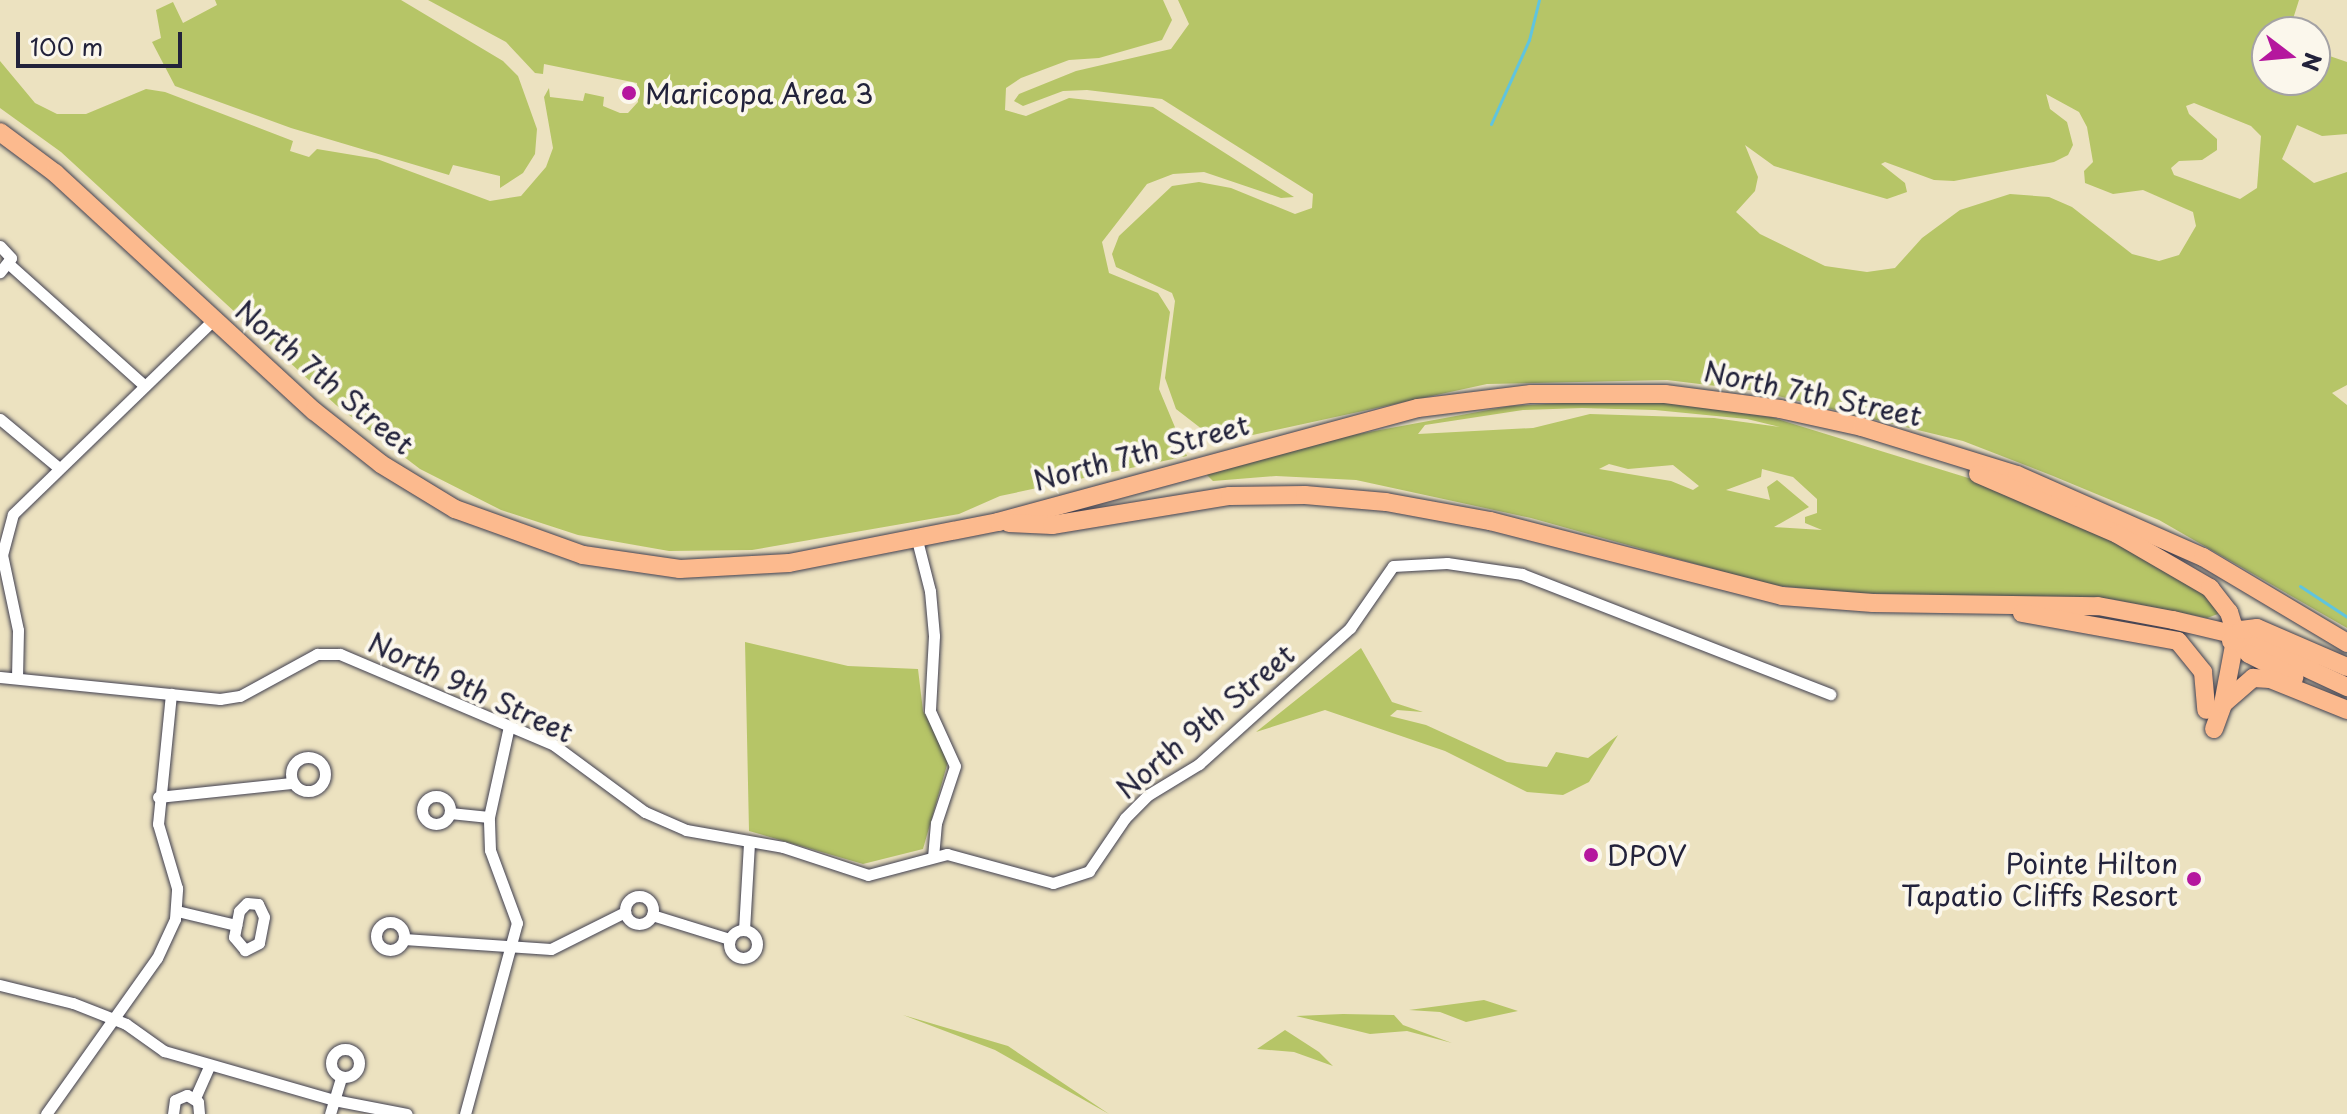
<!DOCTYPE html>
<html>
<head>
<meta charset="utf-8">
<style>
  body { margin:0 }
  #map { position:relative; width:2347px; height:1114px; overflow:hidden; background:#ece2c0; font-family:"Playpen Sans",sans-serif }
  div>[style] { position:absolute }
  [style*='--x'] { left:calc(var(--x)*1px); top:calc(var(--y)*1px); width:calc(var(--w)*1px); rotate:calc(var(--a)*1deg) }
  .green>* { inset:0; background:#b6c567 }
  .stream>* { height:3px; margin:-1.5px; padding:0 1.5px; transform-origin:1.5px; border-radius:1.5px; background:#60c4de }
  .roads { filter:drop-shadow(0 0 2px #403f4f) drop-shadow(0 0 2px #403f4f) }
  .street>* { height:11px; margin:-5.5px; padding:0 5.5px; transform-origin:5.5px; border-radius:5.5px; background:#fff }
  .street>.ring { margin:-5.5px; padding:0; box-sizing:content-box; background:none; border:11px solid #fff; border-radius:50% }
  .primary>* { height:18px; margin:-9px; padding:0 9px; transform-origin:9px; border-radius:9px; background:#fcba8e }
  .dots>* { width:22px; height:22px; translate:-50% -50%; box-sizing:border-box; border:4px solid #fbf7ec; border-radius:50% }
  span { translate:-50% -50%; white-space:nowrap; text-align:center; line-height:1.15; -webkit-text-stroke:8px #fbf7ec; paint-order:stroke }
  .poi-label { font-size:28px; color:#22223b }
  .left { translate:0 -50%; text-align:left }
  .right { translate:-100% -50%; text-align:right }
  .street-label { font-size:28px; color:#22223b }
  .north { position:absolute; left:2251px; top:16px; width:80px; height:80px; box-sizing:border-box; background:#fbf7ec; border:2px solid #a4a2a5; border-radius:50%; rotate:106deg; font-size:22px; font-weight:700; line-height:32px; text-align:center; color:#22223b }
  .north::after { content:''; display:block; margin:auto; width:28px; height:36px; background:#b5179e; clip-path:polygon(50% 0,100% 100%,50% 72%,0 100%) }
  .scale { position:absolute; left:16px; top:32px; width:166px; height:36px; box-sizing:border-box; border:4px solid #22223b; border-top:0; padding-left:10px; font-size:24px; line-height:28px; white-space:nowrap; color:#22223b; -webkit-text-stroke:6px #fbf7ec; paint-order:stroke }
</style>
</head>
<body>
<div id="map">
  <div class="green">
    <i style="clip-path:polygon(215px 0,401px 0,503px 61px,518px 76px,537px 129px,535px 154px,523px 173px,500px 188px,500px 176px,453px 165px,449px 175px,291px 128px,175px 86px,152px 42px,161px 38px,156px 10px,173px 2px,183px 23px,217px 5px)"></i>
    <i style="clip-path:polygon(428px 0,1163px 0,1172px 20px,1162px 40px,1099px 58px,1069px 60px,1021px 78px,1006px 88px,1005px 110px,1026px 116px,1069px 98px,1153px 107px,1294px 197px,1281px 198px,1204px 172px,1173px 174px,1147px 184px,1102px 242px,1109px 273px,1158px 293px,1170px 312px,1159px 389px,1187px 456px,1000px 496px,959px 514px,752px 550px,669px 551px,578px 535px,501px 510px,420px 469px,336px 405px,61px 152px,0 108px,0 61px,35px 103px,57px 114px,86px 114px,146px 89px,165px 92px,293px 141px,290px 151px,309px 157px,317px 149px,377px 159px,490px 201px,521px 196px,546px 167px,553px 148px,544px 97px,549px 88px,550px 97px,583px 101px,585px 93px,604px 97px,603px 106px,620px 113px,628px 113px,638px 102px,637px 83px,544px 64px,543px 74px,535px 73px,506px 42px)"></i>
    <i style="clip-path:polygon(evenodd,1178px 0,2299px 0,2293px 19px,2298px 32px,2267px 32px,2267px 80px,2315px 80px,2315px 51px,2347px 62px,2347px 134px,2322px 136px,2297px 125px,2282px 159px,2314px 183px,2347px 172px,2347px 385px,2332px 393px,2347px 405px,2347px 628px,2159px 520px,2053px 476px,1963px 441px,1757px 391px,1667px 380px,1487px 384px,1225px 441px,1207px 433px,1176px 409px,1165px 378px,1175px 301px,1172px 293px,1116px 267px,1112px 254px,1119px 236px,1172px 186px,1199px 182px,1231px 188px,1295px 214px,1312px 208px,1313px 194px,1162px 99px,1087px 90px,1063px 91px,1023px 106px,1014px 101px,1019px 94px,1076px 71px,1171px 49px,1189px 24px,1178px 0,2046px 94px,2079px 112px,2087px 127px,2093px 162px,2084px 171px,2085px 183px,2113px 194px,2143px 190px,2193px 212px,2196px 226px,2179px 255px,2159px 261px,2132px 254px,2072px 207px,2049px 197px,2010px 194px,1960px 210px,1922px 238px,1895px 268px,1867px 272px,1825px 266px,1760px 234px,1736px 212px,1755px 191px,1758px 177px,1745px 145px,1774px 166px,1887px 199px,1907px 192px,1905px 183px,1881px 164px,1885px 162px,1934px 180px,1954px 181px,2054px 162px,2068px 155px,2073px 145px,2067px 122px,2050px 109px,2046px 94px,1178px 0,2194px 103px,2251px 126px,2261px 136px,2257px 188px,2240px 199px,2174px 175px,2171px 168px,2179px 161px,2202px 160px,2217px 150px,2217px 139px,2189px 114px,2186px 106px,2194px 103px)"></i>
    <i style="clip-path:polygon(evenodd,1597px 401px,1671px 403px,1771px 417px,2017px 493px,2198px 584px,2220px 606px,2218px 614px,2207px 618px,2111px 599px,1846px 593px,1771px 585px,1531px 518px,1356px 480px,1276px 476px,1213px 481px,1206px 474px,1331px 439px,1510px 406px,1597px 401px,1582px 408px,1655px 410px,1747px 419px,1780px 427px,1714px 418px,1590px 414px,1533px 428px,1418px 434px,1425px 425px,1523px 410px,1582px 408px,1597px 401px,1609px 464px,1628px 469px,1673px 465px,1699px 486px,1693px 490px,1671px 481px,1599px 469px,1609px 464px,1597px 401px,1762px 469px,1793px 477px,1817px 499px,1817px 513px,1805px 517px,1805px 523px,1822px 530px,1774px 527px,1809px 507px,1777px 480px,1767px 487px,1770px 500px,1726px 490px,1761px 477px,1762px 469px)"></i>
    <i style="clip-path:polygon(745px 642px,848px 666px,918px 669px,923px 711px,949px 758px,923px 849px,863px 864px,749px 831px)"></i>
    <i style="clip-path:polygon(1361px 648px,1392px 702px,1423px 712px,1397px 710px,1390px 716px,1426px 725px,1507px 762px,1547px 767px,1556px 752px,1588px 758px,1618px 735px,1589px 782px,1563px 795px,1527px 792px,1445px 751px,1325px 710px,1256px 732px)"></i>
    <i style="clip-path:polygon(1484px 1000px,1518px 1011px,1466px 1022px,1440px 1012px,1409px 1010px)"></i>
    <i style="clip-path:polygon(1343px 1014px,1394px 1015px,1403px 1025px,1452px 1043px,1407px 1031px,1370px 1034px,1296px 1016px)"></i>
    <i style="clip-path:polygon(903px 1015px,1008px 1046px,1109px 1114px,995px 1050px)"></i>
    <i style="clip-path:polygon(1285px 1030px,1319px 1052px,1333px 1066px,1294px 1052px,1257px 1049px)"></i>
  </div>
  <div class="stream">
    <i style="--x:1491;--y:124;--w:92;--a:-65.7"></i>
    <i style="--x:1529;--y:40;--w:41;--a:-76"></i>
    <i style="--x:2300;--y:586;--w:56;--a:33.4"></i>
  </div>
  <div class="roads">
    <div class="street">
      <i style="--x:0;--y:246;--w:16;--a:47"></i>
      <i style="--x:11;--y:258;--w:18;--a:128"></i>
      <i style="--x:10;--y:265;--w:181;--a:41.9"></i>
      <i style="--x:0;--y:419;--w:77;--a:39.7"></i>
      <i style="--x:917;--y:540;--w:53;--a:75.7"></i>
      <i style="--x:930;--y:591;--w:45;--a:84.9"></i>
      <i style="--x:934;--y:636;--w:75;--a:93.1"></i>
      <i style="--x:930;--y:711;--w:60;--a:65.6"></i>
      <i style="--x:955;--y:766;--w:60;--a:108.4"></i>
      <i style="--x:936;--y:823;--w:32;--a:95"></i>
      <i style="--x:0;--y:677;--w:221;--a:5.7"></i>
      <i style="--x:220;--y:699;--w:20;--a:-9"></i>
      <i style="--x:240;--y:696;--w:88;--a:-28.6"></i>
      <i style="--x:317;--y:654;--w:23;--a:0"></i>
      <i style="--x:340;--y:654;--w:233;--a:23"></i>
      <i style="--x:554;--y:745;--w:113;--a:36.4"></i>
      <i style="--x:645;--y:812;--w:45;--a:23.7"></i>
      <i style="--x:686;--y:830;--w:98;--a:9.9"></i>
      <i style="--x:783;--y:847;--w:89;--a:18.2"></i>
      <i style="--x:868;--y:875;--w:82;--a:-14.9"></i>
      <i style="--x:947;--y:854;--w:110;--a:15.3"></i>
      <i style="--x:1053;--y:883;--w:38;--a:-18"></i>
      <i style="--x:1089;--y:871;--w:64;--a:-55.8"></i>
      <i style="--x:1125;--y:818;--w:33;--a:-45"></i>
      <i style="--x:1148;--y:795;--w:60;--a:-31.3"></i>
      <i style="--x:1199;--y:764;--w:203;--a:-42"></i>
      <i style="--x:1350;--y:628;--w:75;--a:-55.3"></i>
      <i style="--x:1393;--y:566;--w:54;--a:-3.2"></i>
      <i style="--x:1447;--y:563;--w:76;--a:8.3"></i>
      <i style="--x:1522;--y:574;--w:331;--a:21.3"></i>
      <i style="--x:17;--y:678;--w:48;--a:-88.8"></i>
      <i style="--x:18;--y:630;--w:77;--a:-102"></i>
      <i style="--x:2;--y:555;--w:42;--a:-75"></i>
      <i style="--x:13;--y:514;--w:279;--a:-44.1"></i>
      <i class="ring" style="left:291px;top:757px;width:23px;height:23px"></i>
      <i class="ring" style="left:422px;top:796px;width:17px;height:17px"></i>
      <i style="--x:158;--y:797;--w:134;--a:-6"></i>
      <i style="--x:450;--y:813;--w:39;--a:6"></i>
      <i class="ring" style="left:625px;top:896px;width:17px;height:17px"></i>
      <i style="--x:247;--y:903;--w:11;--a:5"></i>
      <i style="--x:258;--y:904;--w:14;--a:65"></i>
      <i style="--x:264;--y:917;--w:26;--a:101"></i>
      <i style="--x:259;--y:943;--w:16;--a:153"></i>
      <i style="--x:245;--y:950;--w:17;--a:-130"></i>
      <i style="--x:234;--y:937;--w:26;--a:-79"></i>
      <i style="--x:239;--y:911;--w:11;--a:-45"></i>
      <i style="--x:177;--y:911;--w:61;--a:13.3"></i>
      <i style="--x:652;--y:915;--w:81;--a:17.3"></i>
      <i class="ring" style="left:376px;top:922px;width:17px;height:17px"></i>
      <i class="ring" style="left:729px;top:930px;width:17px;height:17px"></i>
      <i style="--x:744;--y:930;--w:88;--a:-86.7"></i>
      <i style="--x:404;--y:939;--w:147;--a:3.9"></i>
      <i style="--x:551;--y:949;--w:83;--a:-26.6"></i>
      <i style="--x:0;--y:985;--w:75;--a:13.9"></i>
      <i style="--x:73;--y:1003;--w:57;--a:21.6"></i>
      <i style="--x:126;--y:1024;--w:47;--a:35.4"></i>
      <i style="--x:164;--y:1051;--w:177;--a:16.1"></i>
      <i style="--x:334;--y:1100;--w:74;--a:10.9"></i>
      <i class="ring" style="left:331px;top:1049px;width:17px;height:17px"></i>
      <i style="--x:195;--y:1098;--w:36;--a:-66"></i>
      <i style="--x:46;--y:1114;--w:191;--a:-54.6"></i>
      <i style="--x:157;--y:958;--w:43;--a:-65.2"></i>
      <i style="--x:175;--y:919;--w:31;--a:-86"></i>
      <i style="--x:177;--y:888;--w:67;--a:-106.5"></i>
      <i style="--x:158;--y:824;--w:131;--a:-84.3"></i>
      <i style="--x:173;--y:1114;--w:14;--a:-82"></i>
      <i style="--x:175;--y:1100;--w:13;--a:-23"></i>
      <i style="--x:187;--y:1095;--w:13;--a:32"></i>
      <i style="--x:198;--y:1102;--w:12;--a:85"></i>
      <i style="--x:330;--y:1114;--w:39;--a:-73"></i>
      <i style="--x:465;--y:1114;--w:198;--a:-74.8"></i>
      <i style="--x:517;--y:923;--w:78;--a:-110.3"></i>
      <i style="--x:490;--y:850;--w:33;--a:-92"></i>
      <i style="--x:489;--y:817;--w:93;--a:-77.6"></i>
    </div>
    <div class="primary">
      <i style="--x:0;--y:132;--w:69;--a:36.7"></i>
      <i style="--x:55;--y:173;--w:352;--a:42.6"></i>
      <i style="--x:314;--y:411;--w:85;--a:38.3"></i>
      <i style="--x:381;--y:464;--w:87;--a:31.3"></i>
      <i style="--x:455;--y:509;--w:136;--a:19.8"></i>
      <i style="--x:583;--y:555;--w:98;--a:8.2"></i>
      <i style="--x:680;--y:569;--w:109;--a:-3.2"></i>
      <i style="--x:789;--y:563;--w:213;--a:-11.1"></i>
      <i style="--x:998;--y:522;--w:435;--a:-15.2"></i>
      <i style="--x:1418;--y:408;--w:114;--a:-7.1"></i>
      <i style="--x:1531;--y:394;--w:134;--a:0"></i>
      <i style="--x:1665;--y:394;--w:116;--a:7.4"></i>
      <i style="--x:1780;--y:409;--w:84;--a:12.4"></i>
      <i style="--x:1862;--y:427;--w:162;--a:17.2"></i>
      <i style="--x:2017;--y:475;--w:203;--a:23.8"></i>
      <i style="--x:2203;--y:557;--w:168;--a:30.8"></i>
      <i style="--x:1978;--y:474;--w:151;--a:23.3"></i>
      <i style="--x:2117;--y:534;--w:108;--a:30.1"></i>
      <i style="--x:2210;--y:588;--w:31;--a:52"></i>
      <i style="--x:2229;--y:612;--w:24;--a:73"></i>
      <i style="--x:2236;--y:635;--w:70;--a:100.7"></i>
      <i style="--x:1009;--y:523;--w:43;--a:2.7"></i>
      <i style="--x:1052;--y:525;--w:180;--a:-9.3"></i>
      <i style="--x:1230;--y:496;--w:75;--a:-0.8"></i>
      <i style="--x:1305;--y:495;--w:81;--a:4.9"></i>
      <i style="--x:1386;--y:502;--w:106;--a:10.4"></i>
      <i style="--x:1490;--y:521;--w:301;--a:14.4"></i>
      <i style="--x:1782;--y:596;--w:91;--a:4.4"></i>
      <i style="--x:1873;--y:603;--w:225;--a:0.8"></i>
      <i style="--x:2098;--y:606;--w:76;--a:10.6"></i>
      <i style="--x:2173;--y:620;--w:65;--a:13.4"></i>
      <i style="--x:2236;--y:635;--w:123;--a:25.1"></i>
      <i style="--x:2022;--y:613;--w:158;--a:10.2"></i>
      <i style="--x:2178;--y:641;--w:40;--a:51"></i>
      <i style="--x:2203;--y:672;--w:38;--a:85"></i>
      <i style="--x:2236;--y:635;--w:23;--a:56"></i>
      <i style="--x:2249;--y:654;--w:51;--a:27.1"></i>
      <i style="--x:2231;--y:641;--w:15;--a:-48"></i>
      <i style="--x:2241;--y:630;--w:16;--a:-7"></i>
      <i style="--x:2257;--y:628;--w:98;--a:23.4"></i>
      <i style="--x:2214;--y:729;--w:27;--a:-70"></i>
      <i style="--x:2223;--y:704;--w:40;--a:-41"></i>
      <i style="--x:2253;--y:678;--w:17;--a:3"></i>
      <i style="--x:2270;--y:679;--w:83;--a:21.9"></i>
    </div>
  </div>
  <div class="dots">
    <i style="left:629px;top:93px;background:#b5179e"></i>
    <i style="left:1591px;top:855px;background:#b5179e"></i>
    <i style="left:2194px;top:879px;background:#b5179e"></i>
  </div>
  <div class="poi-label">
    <span class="left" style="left:645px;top:93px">Maricopa Area 3</span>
    <span class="left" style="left:1607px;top:855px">DPOV</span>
    <span class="right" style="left:2178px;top:879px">Pointe Hilton<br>Tapatio Cliffs Resort</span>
  </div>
  <div class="street-label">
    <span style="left:325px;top:377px;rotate:40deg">North 7th Street</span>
    <span style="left:1813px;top:393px;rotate:12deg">North 7th Street</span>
    <span style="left:1141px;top:452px;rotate:-15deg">North 7th Street</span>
    <span style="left:471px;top:687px;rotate:25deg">North 9th Street</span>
    <span style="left:1205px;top:721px;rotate:-40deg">North 9th Street</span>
  </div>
  <div class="north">N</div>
  <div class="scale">100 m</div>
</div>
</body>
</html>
